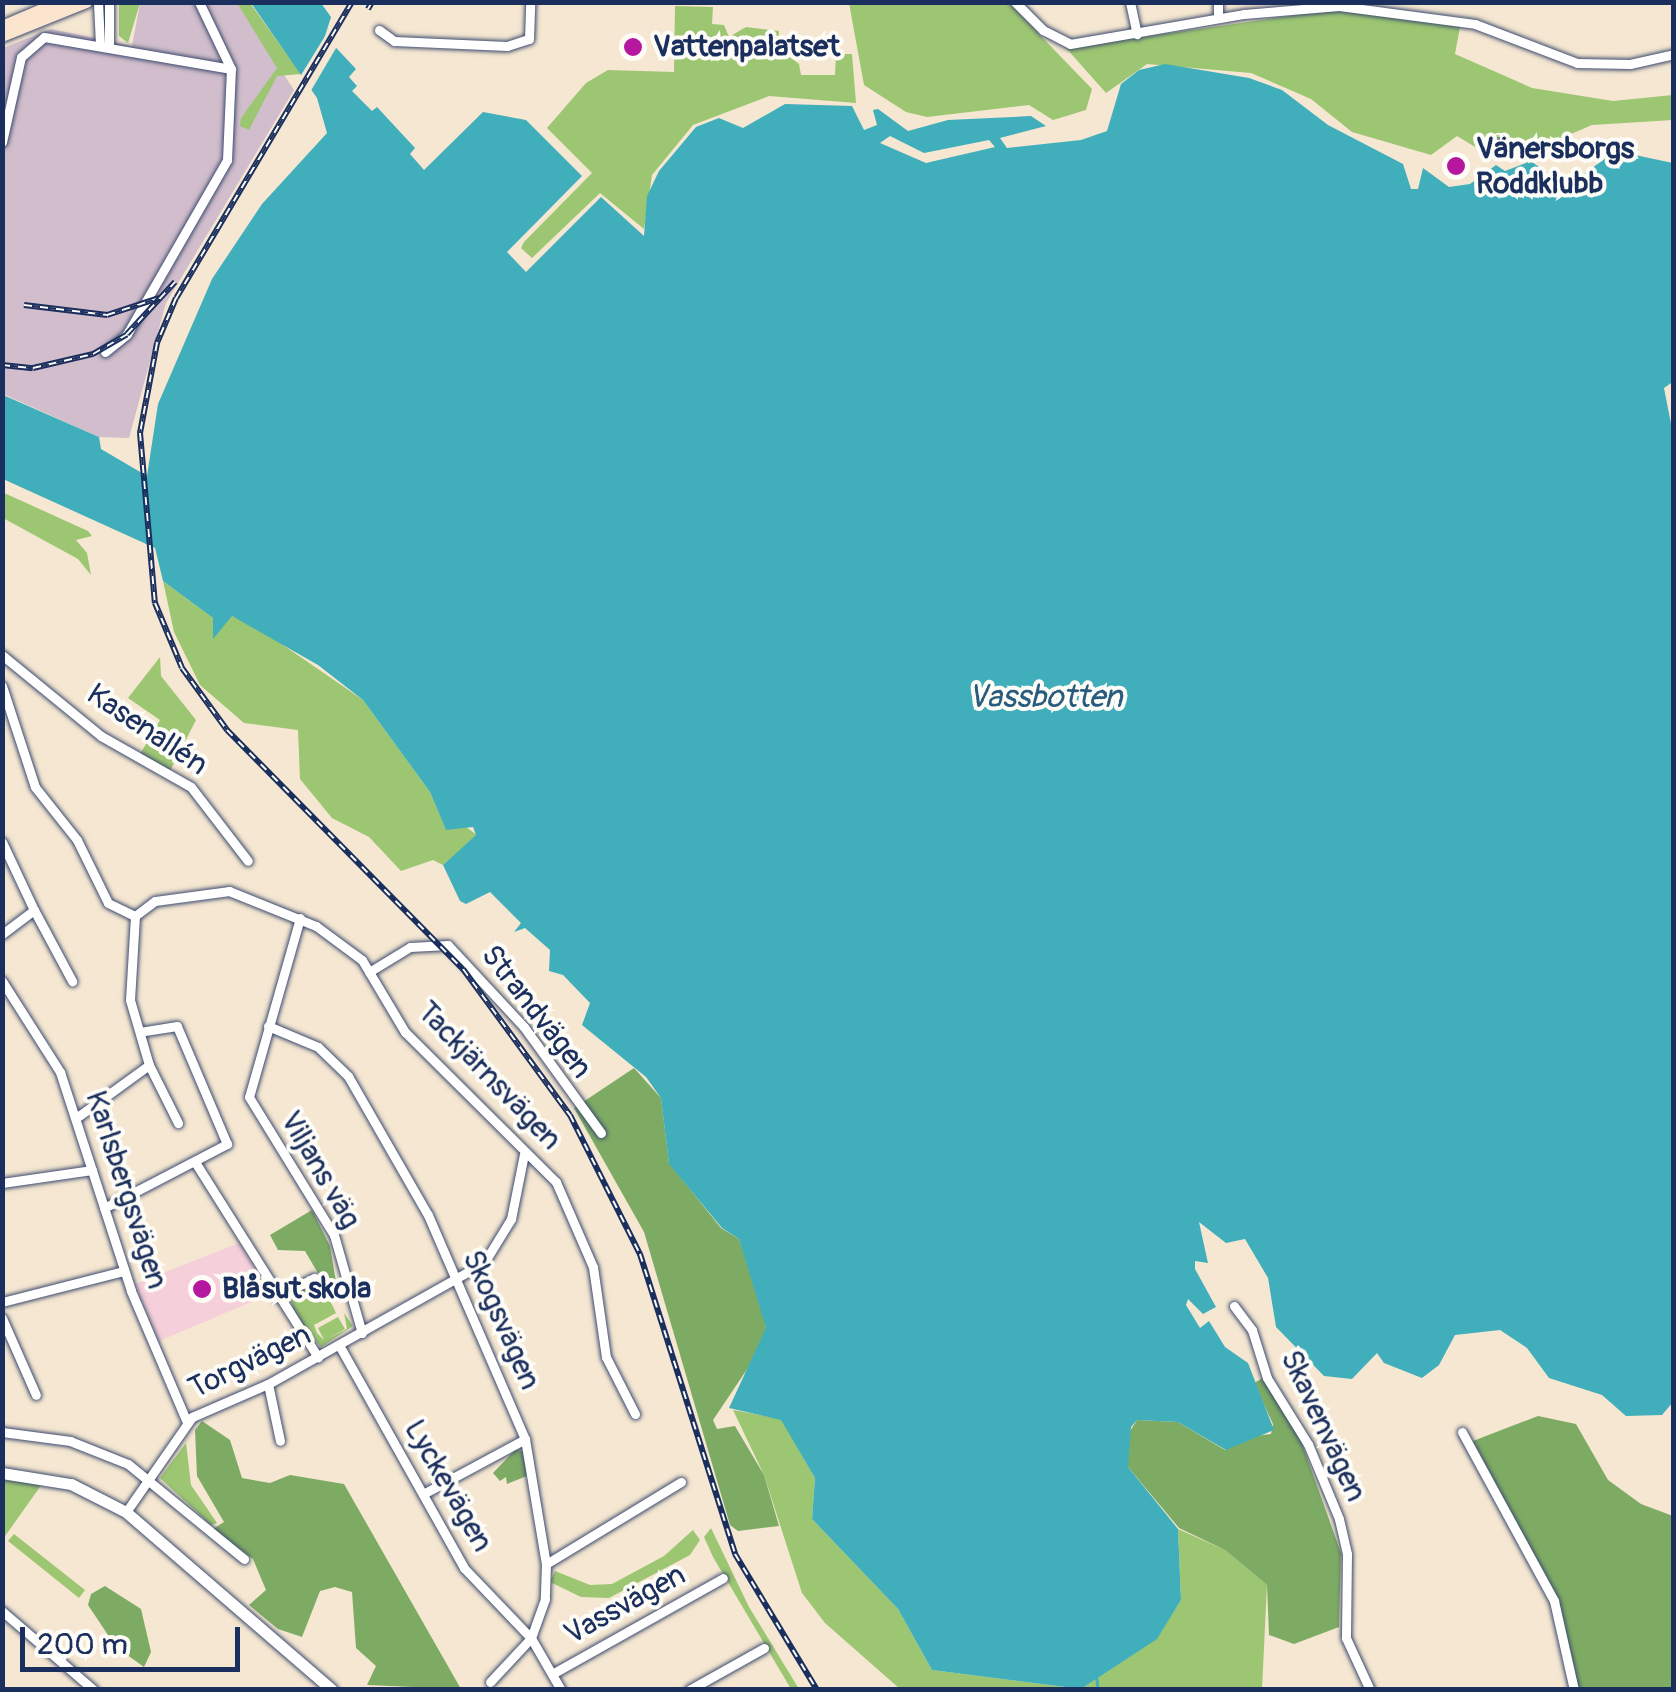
<!DOCTYPE html>
<html>
<head>
<meta charset="utf-8">
<style>
  body { margin:0 }
  #map { position:relative; width:1676px; height:1692px; overflow:hidden; background:#f5e7d1; font-family:Pangolin,sans-serif }
  div>[style] { position:absolute }
  [style*='--x'] { left:calc(var(--x)*1px); top:calc(var(--y)*1px); width:calc(var(--w)*1px); rotate:calc(var(--a)*1deg) }
  .built>* { inset:0; background:#f5cfd9 }
  .industrial>* { inset:0; background:#d1bdcb }
  .green>* { inset:0; background:#9dc672 }
  .forest>* { inset:0; background:#7eab64 }
  .water>* { inset:0; background:#40afbb }
  .pier>* { inset:0; background:#f5e7d1 }
  .stream>* { height:2.5px; margin:-1.25px; padding:0 1.25px; transform-origin:1.25px; border-radius:1.25px; background:#40afbb }
  .roads { filter:drop-shadow(0 0 2px #3c4b6f) drop-shadow(0 0 2px #3c4b6f) }
  .minor>* { height:9px; margin:-4.5px; padding:0 4.5px; transform-origin:4.5px; border-radius:4.5px; background:#fff }
  .tertiary>* { height:11px; margin:-5.5px; padding:0 5.5px; transform-origin:5.5px; border-radius:5.5px; background:#fff }
  .secondary>* { height:12px; margin:-6px; padding:0 6px; transform-origin:6px; border-radius:6px; background:#fce5cf }
  .rail>* { height:6px; margin-top:-3px; transform-origin:0; background:repeating-linear-gradient(90deg,#fdfcf7 0 8px,#1b2f5e 0 16px); box-sizing:border-box; border-block:2px solid #1b2f5e }
  .dots>* { width:28px; height:28px; translate:-50% -50%; box-sizing:border-box; border:5px solid #fdfcf7; border-radius:50% }
  span { translate:-50% -50%; white-space:nowrap; text-align:center; line-height:1.15; -webkit-text-stroke:8px #fdfcf7; paint-order:stroke }
  .poi-label { font-size:30px; color:#1b2f5e; font-weight:700 }
  .left { translate:0 -50%; text-align:left }
  .street-label { font-size:30px; color:#1b2f5e }
  .water-label { font-size:32px; color:#285c7f; font-style:italic }
  .frame { position:absolute; inset:0; border:5px solid #1b2f5e; pointer-events:none }
  .scale { position:absolute; left:20px; top:1627px; width:220px; height:45px; box-sizing:border-box; border:5px solid #1b2f5e; border-top:0; padding-left:12px; font-size:30px; line-height:35px; white-space:nowrap; color:#1b2f5e; -webkit-text-stroke:8px #fdfcf7; paint-order:stroke }
</style>
</head>
<body>
<div id="map">
  <div class="built">
    <i style="clip-path:polygon(239px 1243px,270px 1294px,159px 1341px,135px 1284px)"></i>
  </div>
  <div class="industrial">
    <i style="clip-path:polygon(140px 3px,237px 3px,294px 90px,166px 303px,129px 438px,99px 437px,3px 394px,3px 48px,51px 29px,132px 46px)"></i>
  </div>
  <div class="green">
    <i style="clip-path:polygon(119px 3px,140px 3px,128px 43px,119px 36px)"></i>
    <i style="clip-path:polygon(237px 3px,250px 3px,301px 74px,277px 76px,249px 130px,240px 126px,241px 118px,277px 68px)"></i>
    <i style="clip-path:polygon(849px 3px,1009px 3px,1092px 89px,1086px 110px,1053px 120px,1029px 105px,927px 117px,906px 112px,864px 85px)"></i>
    <i style="clip-path:polygon(675px 6px,713px 7px,712px 24px,724px 25px,729px 37px,746px 27px,779px 31px,778px 48px,799px 64px,801px 75px,835px 75px,836px 54px,852px 54px,856px 103px,769px 96px,693px 125px,652px 175px,644px 229px,600px 193px,532px 258px,521px 248px,524px 242px,592px 173px,547px 128px,586px 83px,608px 70px,674px 72px)"></i>
    <i style="clip-path:polygon(1338px 9px,1460px 27px,1455px 54px,1532px 88px,1613px 101px,1673px 95px,1673px 120px,1592px 125px,1512px 159px,1497px 160px,1457px 136px,1431px 155px,1352px 132px,1311px 99px,1251px 73px,1147px 64px,1106px 93px,1066px 48px)"></i>
    <i style="clip-path:polygon(2px 492px,88px 531px,92px 536px,76px 540px,87px 553px,91px 575px,78px 559px,3px 518px)"></i>
    <i style="clip-path:polygon(163px 581px,213px 618px,214px 636px,231px 616px,251px 623px,363px 700px,430px 792px,446px 829px,462px 824px,477px 835px,443px 865px,433px 860px,401px 871px,369px 837px,332px 818px,300px 779px,298px 730px,244px 723px,200px 685px,174px 632px)"></i>
    <i style="clip-path:polygon(160px 657px,161px 676px,196px 720px,170px 771px,139px 756px,160px 720px,128px 698px)"></i>
    <i style="clip-path:polygon(322px 1284px,336px 1313px,314px 1325px,317px 1333px,324px 1340px,318px 1328px,338px 1317px,345px 1329px,329px 1338px,347px 1329px,344px 1313px,353px 1326px,321px 1347px,296px 1318px,290px 1297px,304px 1288px,308px 1295px)"></i>
    <i style="clip-path:polygon(733px 1410px,781px 1419px,815px 1478px,812px 1519px,898px 1609px,932px 1670px,1081px 1689px,1156px 1639px,1181px 1600px,1178px 1529px,1225px 1550px,1267px 1585px,1262px 1689px,900px 1689px,825px 1623px,802px 1593px,764px 1475px)"></i>
    <i style="clip-path:polygon(186px 1443px,191px 1485px,217px 1523px,211px 1525px,160px 1478px)"></i>
    <i style="clip-path:polygon(3px 1480px,42px 1484px,3px 1539px)"></i>
    <i style="clip-path:polygon(711px 1528px,749px 1607px,799px 1689px,791px 1689px,713px 1557px,704px 1537px)"></i>
    <i style="clip-path:polygon(693px 1530px,700px 1540px,690px 1555px,609px 1598px,581px 1597px,550px 1582px,555px 1571px,590px 1585px,612px 1584px,664px 1556px)"></i>
    <i style="clip-path:polygon(14px 1534px,85px 1590px,79px 1598px,8px 1541px)"></i>
  </div>
  <div class="forest">
    <i style="clip-path:polygon(634px 1068px,661px 1098px,669px 1163px,721px 1228px,739px 1239px,760px 1300px,766px 1328px,760px 1350px,713px 1420px,717px 1429px,735px 1426px,764px 1475px,779px 1526px,738px 1531px,730px 1525px,644px 1232px,574px 1108px)"></i>
    <i style="clip-path:polygon(312px 1210px,330px 1246px,336px 1282px,322px 1280px,305px 1251px,278px 1250px,270px 1235px)"></i>
    <i style="clip-path:polygon(1263px 1378px,1295px 1424px,1341px 1553px,1339px 1627px,1294px 1644px,1269px 1635px,1267px 1585px,1225px 1550px,1179px 1528px,1128px 1467px,1128px 1434px,1137px 1420px,1178px 1422px,1225px 1450px,1247px 1437px,1271px 1434px,1273px 1424px,1254px 1383px)"></i>
    <i style="clip-path:polygon(1538px 1416px,1576px 1424px,1608px 1480px,1641px 1504px,1673px 1516px,1673px 1689px,1579px 1689px,1557px 1600px,1473px 1441px)"></i>
    <i style="clip-path:polygon(202px 1421px,230px 1440px,242px 1478px,270px 1483px,290px 1475px,344px 1484px,461px 1689px,367px 1685px,376px 1666px,356px 1648px,352px 1592px,335px 1587px,320px 1591px,302px 1637px,278px 1629px,249px 1605px,266px 1590px,253px 1559px,213px 1529px,224px 1522px,197px 1476px,195px 1430px)"></i>
    <i style="clip-path:polygon(516px 1449px,523px 1452px,527px 1476px,507px 1484px,506px 1477px,500px 1481px,493px 1473px)"></i>
    <i style="clip-path:polygon(105px 1586px,141px 1609px,151px 1652px,144px 1667px,116px 1647px,88px 1605px,91px 1594px)"></i>
  </div>
  <div class="water">
    <i style="clip-path:polygon(evenodd,251px 3px,321px 3px,331px 17px,325px 36px,356px 69px,349px 77px,357px 86px,352px 91px,372px 111px,377px 107px,415px 148px,410px 154px,424px 170px,483px 112px,526px 120px,582px 176px,507px 252px,526px 272px,601px 197px,644px 236px,647px 196px,659px 171px,696px 127px,719px 118px,743px 128px,785px 104px,852px 106px,864px 130px,877px 125px,873px 110px,878px 109px,908px 131px,948px 120px,1031px 116px,1046px 126px,1000px 138px,1007px 148px,1081px 140px,1107px 131px,1121px 84px,1139px 70px,1165px 64px,1249px 78px,1282px 90px,1328px 125px,1403px 164px,1411px 189px,1418px 189px,1423px 168px,1449px 187px,1470px 184px,1496px 165px,1505px 171px,1531px 161px,1565px 187px,1616px 151px,1673px 163px,1674px 381px,1664px 388px,1674px 439px,1673px 1402px,1662px 1415px,1626px 1416px,1602px 1395px,1549px 1378px,1527px 1348px,1500px 1330px,1455px 1335px,1439px 1365px,1422px 1378px,1384px 1363px,1377px 1353px,1352px 1379px,1324px 1376px,1276px 1327px,1268px 1278px,1245px 1239px,1226px 1243px,1199px 1222px,1208px 1263px,1195px 1261px,1195px 1269px,1216px 1307px,1203px 1314px,1188px 1299px,1186px 1305px,1200px 1328px,1209px 1321px,1225px 1347px,1248px 1363px,1274px 1430px,1226px 1450px,1178px 1422px,1137px 1420px,1131px 1427px,1128px 1467px,1178px 1529px,1181px 1600px,1157px 1639px,1081px 1689px,932px 1670px,898px 1609px,812px 1519px,815px 1478px,781px 1420px,729px 1408px,766px 1328px,739px 1239px,722px 1228px,669px 1164px,661px 1098px,646px 1077px,582px 1025px,590px 1003px,563px 975px,549px 971px,550px 950px,525px 928px,514px 932px,521px 923px,490px 892px,466px 904px,460px 901px,443px 865px,476px 835px,473px 827px,446px 830px,430px 792px,363px 700px,318px 665px,232px 616px,213px 639px,213px 618px,163px 581px,155px 548px,3px 479px,3px 395px,99px 437px,101px 449px,147px 476px,158px 404px,212px 279px,262px 204px,327px 133px,317px 98px,251px 3px,890px 136px,924px 153px,989px 140px,995px 147px,926px 163px,880px 143px,890px 136px)"></i>
  </div>
  <div class="pier">
    <i style="clip-path:polygon(330px 28px,339px 43px,309px 94px,298px 80px)"></i>
  </div>
  <div class="stream">
    <i style="--x:1097;--y:1679;--w:11;--a:85"></i>
  </div>
  <div class="roads">
    <div class="minor">
      <i style="--x:98;--y:2;--w:43;--a:87.3"></i>
      <i style="--x:109;--y:2;--w:44;--a:90"></i>
      <i style="--x:1015;--y:2;--w:40;--a:45"></i>
      <i style="--x:1043;--y:30;--w:30;--a:27"></i>
      <i style="--x:1070;--y:44;--w:177;--a:-9.8"></i>
      <i style="--x:1244;--y:14;--w:95;--a:-4.8"></i>
      <i style="--x:1339;--y:6;--w:137;--a:7.5"></i>
      <i style="--x:1475;--y:24;--w:109;--a:20.9"></i>
      <i style="--x:1577;--y:63;--w:53;--a:1.1"></i>
      <i style="--x:1630;--y:64;--w:45;--a:-12.8"></i>
      <i style="--x:1130;--y:2;--w:33;--a:78"></i>
      <i style="--x:1218;--y:2;--w:16;--a:90"></i>
      <i style="--x:379;--y:30;--w:19;--a:36"></i>
      <i style="--x:394;--y:41;--w:113;--a:2.5"></i>
      <i style="--x:507;--y:46;--w:23;--a:-18"></i>
      <i style="--x:529;--y:39;--w:37;--a:-88"></i>
      <i style="--x:2;--y:142;--w:87;--a:-77.4"></i>
      <i style="--x:21;--y:57;--w:30;--a:-41"></i>
      <i style="--x:44;--y:37;--w:190;--a:9.7"></i>
      <i style="--x:105;--y:352;--w:28;--a:-39"></i>
      <i style="--x:127;--y:334;--w:201;--a:-60.1"></i>
      <i style="--x:227;--y:160;--w:91;--a:-87.5"></i>
      <i style="--x:231;--y:69;--w:74;--a:-115.5"></i>
      <i style="--x:2;--y:655;--w:128;--a:39.3"></i>
      <i style="--x:101;--y:736;--w:103;--a:29.5"></i>
      <i style="--x:191;--y:787;--w:93;--a:52.4"></i>
      <i style="--x:2;--y:686;--w:106;--a:71.9"></i>
      <i style="--x:35;--y:787;--w:68;--a:51.6"></i>
      <i style="--x:77;--y:840;--w:70;--a:63.8"></i>
      <i style="--x:108;--y:903;--w:30;--a:26"></i>
      <i style="--x:2;--y:842;--w:75;--a:64.8"></i>
      <i style="--x:34;--y:910;--w:40;--a:143"></i>
      <i style="--x:34;--y:910;--w:81;--a:61.8"></i>
      <i style="--x:135;--y:916;--w:25;--a:-37"></i>
      <i style="--x:155;--y:901;--w:75;--a:-7.7"></i>
      <i style="--x:229;--y:891;--w:94;--a:21.9"></i>
      <i style="--x:316;--y:926;--w:57;--a:36.5"></i>
      <i style="--x:362;--y:960;--w:84;--a:59.2"></i>
      <i style="--x:405;--y:1032;--w:213;--a:44.8"></i>
      <i style="--x:556;--y:1182;--w:93;--a:66.5"></i>
      <i style="--x:593;--y:1267;--w:91;--a:81.8"></i>
      <i style="--x:606;--y:1357;--w:64;--a:63"></i>
      <i style="--x:135;--y:916;--w:84;--a:93.4"></i>
      <i style="--x:130;--y:1000;--w:68;--a:73.7"></i>
      <i style="--x:149;--y:1065;--w:65;--a:63.4"></i>
      <i style="--x:300;--y:918;--w:186;--a:105.9"></i>
      <i style="--x:249;--y:1097;--w:162;--a:58.4"></i>
      <i style="--x:334;--y:1235;--w:102;--a:74.1"></i>
      <i style="--x:369;--y:972;--w:48;--a:-31.4"></i>
      <i style="--x:410;--y:947;--w:38;--a:-3"></i>
      <i style="--x:448;--y:945;--w:112;--a:47.2"></i>
      <i style="--x:524;--y:1027;--w:131;--a:54"></i>
      <i style="--x:2;--y:981;--w:108;--a:57.5"></i>
      <i style="--x:60;--y:1072;--w:230;--a:72"></i>
      <i style="--x:131;--y:1291;--w:142;--a:66.9"></i>
      <i style="--x:268;--y:1026;--w:54;--a:22.8"></i>
      <i style="--x:318;--y:1047;--w:42;--a:44"></i>
      <i style="--x:348;--y:1076;--w:160;--a:60.1"></i>
      <i style="--x:428;--y:1215;--w:244;--a:66.6"></i>
      <i style="--x:525;--y:1439;--w:127;--a:80.5"></i>
      <i style="--x:546;--y:1564;--w:35;--a:92"></i>
      <i style="--x:545;--y:1599;--w:41;--a:109.7"></i>
      <i style="--x:531;--y:1638;--w:60;--a:133"></i>
      <i style="--x:76;--y:1118;--w:90;--a:-36"></i>
      <i style="--x:195;--y:1162;--w:231;--a:57.8"></i>
      <i style="--x:2;--y:1183;--w:91;--a:-8.2"></i>
      <i style="--x:104;--y:1208;--w:139;--a:-27.5"></i>
      <i style="--x:227;--y:1144;--w:128;--a:-113"></i>
      <i style="--x:177;--y:1026;--w:36;--a:171"></i>
      <i style="--x:277;--y:1297;--w:42;--a:-27.2"></i>
      <i style="--x:2;--y:1302;--w:126;--a:-14.3"></i>
      <i style="--x:1234;--y:1306;--w:30;--a:53"></i>
      <i style="--x:1252;--y:1330;--w:50;--a:72.6"></i>
      <i style="--x:1267;--y:1378;--w:78;--a:58.2"></i>
      <i style="--x:1308;--y:1444;--w:81;--a:67.5"></i>
      <i style="--x:1339;--y:1519;--w:36;--a:77"></i>
      <i style="--x:1347;--y:1554;--w:84;--a:90.7"></i>
      <i style="--x:1346;--y:1638;--w:57;--a:65.2"></i>
      <i style="--x:2;--y:1318;--w:84;--a:66.2"></i>
      <i style="--x:339;--y:1345;--w:256;--a:60.7"></i>
      <i style="--x:464;--y:1568;--w:97;--a:46.3"></i>
      <i style="--x:531;--y:1638;--w:60;--a:60"></i>
      <i style="--x:268;--y:1384;--w:58;--a:78.1"></i>
      <i style="--x:2;--y:1432;--w:69;--a:7.5"></i>
      <i style="--x:70;--y:1441;--w:62;--a:21.6"></i>
      <i style="--x:128;--y:1464;--w:150;--a:39.3"></i>
      <i style="--x:1462;--y:1432;--w:192;--a:61.4"></i>
      <i style="--x:1554;--y:1601;--w:91;--a:77.3"></i>
      <i style="--x:423;--y:1494;--w:116;--a:-28.3"></i>
      <i style="--x:126;--y:1512;--w:116;--a:-55.2"></i>
      <i style="--x:192;--y:1417;--w:83;--a:-23.5"></i>
      <i style="--x:268;--y:1384;--w:248;--a:-29.3"></i>
      <i style="--x:484;--y:1263;--w:52;--a:-58.5"></i>
      <i style="--x:511;--y:1219;--w:66;--a:-78.7"></i>
      <i style="--x:546;--y:1564;--w:158;--a:-31.3"></i>
      <i style="--x:2;--y:1611;--w:121;--a:40.7"></i>
      <i style="--x:552;--y:1674;--w:196;--a:-29.3"></i>
      <i style="--x:689;--y:1690;--w:86;--a:-29.2"></i>
    </div>
    <div class="tertiary">
      <i style="--x:2;--y:1473;--w:70;--a:9.1"></i>
      <i style="--x:71;--y:1484;--w:62;--a:27"></i>
      <i style="--x:126;--y:1512;--w:272;--a:40.8"></i>
    </div>
    <div class="secondary">
      <i style="--x:2;--y:27;--w:64;--a:-23"></i>
      <i style="--x:2;--y:36;--w:91;--a:-22"></i>
    </div>
  </div>
  <div class="rail">
    <i style="--x:352;--y:2;--w:344;--a:120.7"></i>
    <i style="--x:176;--y:298;--w:49;--a:112.9"></i>
    <i style="--x:157;--y:343;--w:92;--a:100.7"></i>
    <i style="--x:140;--y:433;--w:171;--a:85"></i>
    <i style="--x:155;--y:603;--w:70;--a:67.4"></i>
    <i style="--x:182;--y:668;--w:77;--a:54"></i>
    <i style="--x:227;--y:730;--w:336;--a:45.4"></i>
    <i style="--x:463;--y:969;--w:181;--a:53.8"></i>
    <i style="--x:570;--y:1115;--w:156;--a:63.3"></i>
    <i style="--x:640;--y:1254;--w:315;--a:72.4"></i>
    <i style="--x:735;--y:1554;--w:159;--a:58.9"></i>
    <i style="--x:368;--y:9;--w:8;--a:-60"></i>
    <i style="--x:24;--y:305;--w:84;--a:6.9"></i>
    <i style="--x:107;--y:315;--w:55;--a:-18.1"></i>
    <i style="--x:2;--y:365;--w:31;--a:6"></i>
    <i style="--x:33;--y:368;--w:62;--a:-13.1"></i>
    <i style="--x:93;--y:354;--w:39;--a:-30"></i>
    <i style="--x:127;--y:334;--w:71;--a:-47.3"></i>
  </div>
  <div class="dots">
    <i style="left:633px;top:47px;background:#b5179e"></i>
    <i style="left:1456px;top:166px;background:#b5179e"></i>
    <i style="left:202px;top:1289px;background:#b5179e"></i>
  </div>
  <div class="poi-label">
    <span class="left" style="left:653px;top:47px">Vattenpalatset</span>
    <span class="left" style="left:1476px;top:166px">Vänersborgs<br>Roddklubb</span>
    <span class="left" style="left:222px;top:1289px">Blåsut skola</span>
  </div>
  <div class="street-label">
    <span style="left:147px;top:730px;rotate:34deg">Kasenallén</span>
    <span style="left:536px;top:1012px;rotate:52deg">Strandvägen</span>
    <span style="left:489px;top:1076px;rotate:46deg">Tackjärnsvägen</span>
    <span style="left:320px;top:1170px;rotate:60deg">Viljans väg</span>
    <span style="left:126px;top:1190px;rotate:72deg">Karlsbergsvägen</span>
    <span style="left:501px;top:1320px;rotate:66deg">Skogsvägen</span>
    <span style="left:250px;top:1362px;rotate:-26deg">Torgvägen</span>
    <span style="left:1323px;top:1426px;rotate:65deg">Skavenvägen</span>
    <span style="left:448px;top:1486px;rotate:60deg">Lyckevägen</span>
    <span style="left:625px;top:1605px;rotate:-29deg">Vassvägen</span>
  </div>
  <div class="water-label">
    <span style="left:1045px;top:697px">Vassbotten</span>
  </div>
  <div class="frame"></div>
  <div class="scale">200 m</div>
</div>
</body>
</html>
